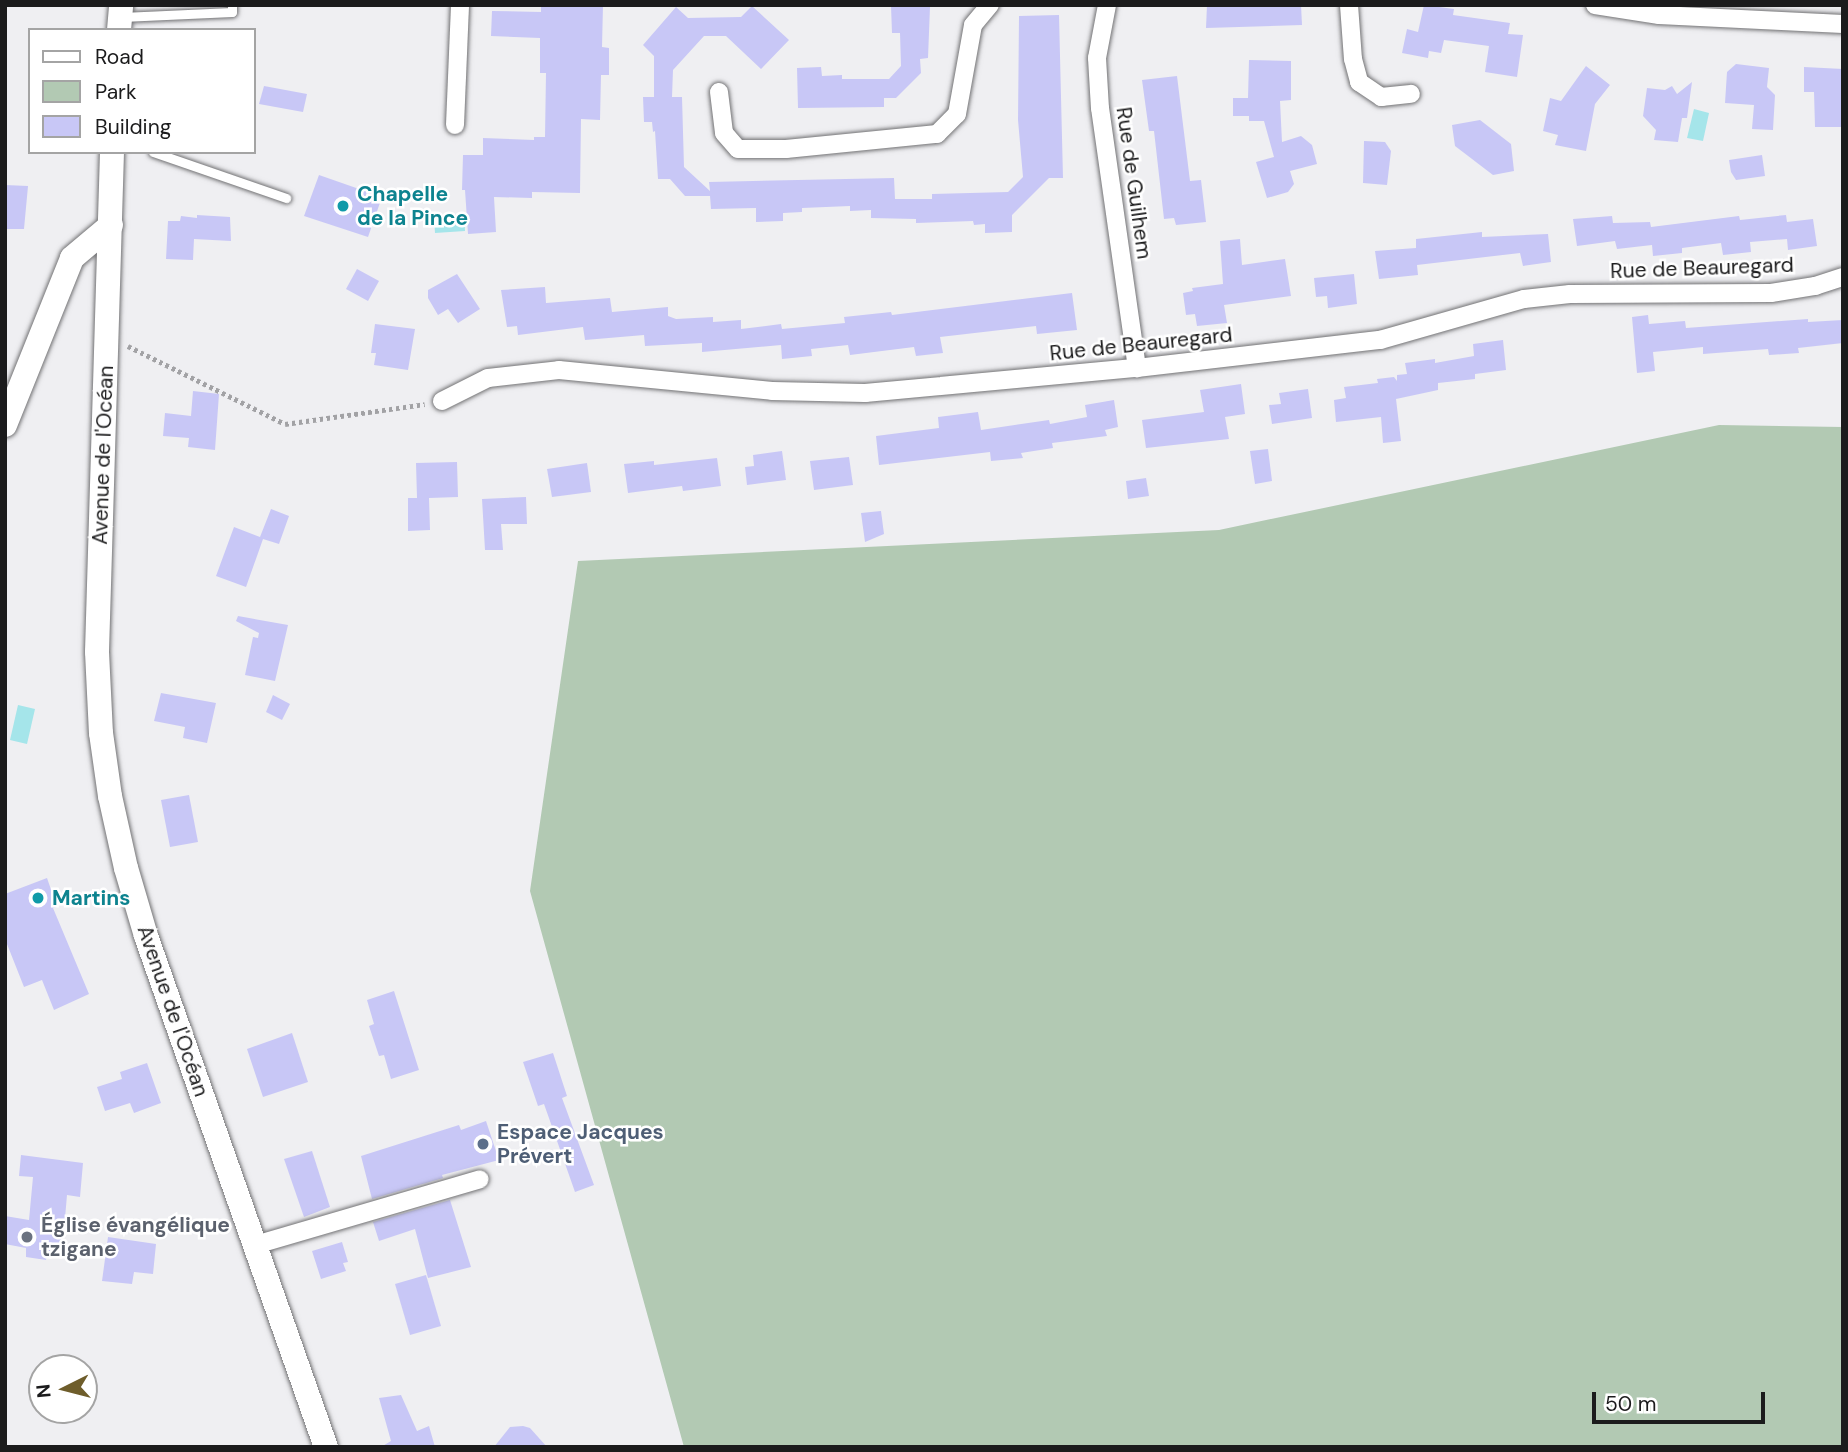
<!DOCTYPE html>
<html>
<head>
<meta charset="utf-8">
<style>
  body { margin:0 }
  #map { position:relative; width:1848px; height:1452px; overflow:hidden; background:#efeff2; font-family:"DM Sans",sans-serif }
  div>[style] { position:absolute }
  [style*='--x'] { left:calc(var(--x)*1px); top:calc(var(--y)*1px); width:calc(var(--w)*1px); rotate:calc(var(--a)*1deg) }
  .green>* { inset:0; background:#b2c9b3 }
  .water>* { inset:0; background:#a5e5ea }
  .building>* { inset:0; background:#c8c7f6 }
  .path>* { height:4.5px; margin-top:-2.25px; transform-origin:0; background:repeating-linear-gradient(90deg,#a2a2a5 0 3.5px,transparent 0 7px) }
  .roads { filter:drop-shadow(0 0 2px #727274) drop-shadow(0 0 2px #727274) }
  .lane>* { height:9px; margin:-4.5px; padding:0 4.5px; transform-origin:4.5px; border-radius:4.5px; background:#fff }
  .street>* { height:18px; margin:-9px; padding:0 9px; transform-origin:9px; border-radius:9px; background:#fff }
  .secondary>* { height:24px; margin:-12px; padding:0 12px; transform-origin:12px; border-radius:12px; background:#fff }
  .dots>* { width:19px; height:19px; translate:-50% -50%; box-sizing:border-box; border:4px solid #fff; border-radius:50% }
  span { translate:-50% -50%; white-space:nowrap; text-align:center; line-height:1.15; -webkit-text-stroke:5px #fff; paint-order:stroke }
  .street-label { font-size:21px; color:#1b1b1c }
  .culture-label { font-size:21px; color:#0d838f; font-weight:700 }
  .left { translate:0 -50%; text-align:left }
  .service-label { font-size:21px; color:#4e5e75; font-weight:700 }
  .worship-label { font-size:21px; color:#5b616d; font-weight:700 }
  .frame { position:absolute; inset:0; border:7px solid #1b1b1c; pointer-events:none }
  .legend { position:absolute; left:28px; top:28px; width:228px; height:126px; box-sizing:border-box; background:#fff; border:2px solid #a4a4a4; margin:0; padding:9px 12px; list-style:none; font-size:21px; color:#1b1b1c }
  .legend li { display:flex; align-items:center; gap:14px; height:35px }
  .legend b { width:35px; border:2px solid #a4a4a4 }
  .north { position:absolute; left:28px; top:1354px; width:70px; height:70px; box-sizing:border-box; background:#fff; border:2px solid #a4a4a4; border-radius:50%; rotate:264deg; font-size:19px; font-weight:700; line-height:28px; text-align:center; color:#1b1b1c }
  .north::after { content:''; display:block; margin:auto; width:24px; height:32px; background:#6e5d2b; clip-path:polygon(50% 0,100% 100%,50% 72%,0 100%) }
  .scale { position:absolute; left:1592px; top:1392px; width:173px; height:32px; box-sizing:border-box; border:4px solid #1b1b1c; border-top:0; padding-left:9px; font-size:21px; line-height:24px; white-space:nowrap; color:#1b1b1c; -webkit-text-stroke:5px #fff; paint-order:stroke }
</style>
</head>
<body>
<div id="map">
  <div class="green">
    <i style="clip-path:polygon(1719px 425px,1843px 427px,1843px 1447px,684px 1447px,530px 891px,578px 561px,1219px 530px)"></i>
  </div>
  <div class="water">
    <i style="clip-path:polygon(1694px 109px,1709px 113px,1703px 141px,1687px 138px)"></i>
    <i style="clip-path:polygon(464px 214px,465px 231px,435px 233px,434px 215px)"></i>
    <i style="clip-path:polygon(18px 705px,35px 709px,27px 744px,10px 740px)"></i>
  </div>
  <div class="building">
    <i style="clip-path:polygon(541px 5px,603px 5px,602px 47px,609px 48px,609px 75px,601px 75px,600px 120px,581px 119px,580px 193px,532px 192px,532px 198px,494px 197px,496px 232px,468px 234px,465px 190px,462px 190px,463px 155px,483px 155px,483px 138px,534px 140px,534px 137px,545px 137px,546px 73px,540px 73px,540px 38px,491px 36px,492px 11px,541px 12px)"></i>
    <i style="clip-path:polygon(1207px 5px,1301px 5px,1302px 25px,1206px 28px)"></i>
    <i style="clip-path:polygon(1424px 5px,1454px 9px,1453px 15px,1510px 23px,1508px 34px,1523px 35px,1517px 77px,1485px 72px,1489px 46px,1444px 40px,1441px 53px,1429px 51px,1428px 58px,1402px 53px,1407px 29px,1418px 32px)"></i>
    <i style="clip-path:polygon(752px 6px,789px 40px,761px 69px,726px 36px,704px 36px,673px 70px,672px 97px,682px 97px,684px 167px,710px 191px,709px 182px,894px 178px,895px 199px,932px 199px,932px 194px,1008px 192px,1023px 177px,1018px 120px,1019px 16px,1059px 15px,1063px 178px,1049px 178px,1012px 215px,1012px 232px,985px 233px,985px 224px,974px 225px,973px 221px,916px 223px,916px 219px,871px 218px,871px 210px,850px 211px,850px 206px,802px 208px,802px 212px,783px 213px,783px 221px,756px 222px,756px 208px,711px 209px,710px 196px,685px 196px,670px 179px,658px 179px,655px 131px,653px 132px,652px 122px,644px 122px,643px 97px,654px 97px,654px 56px,643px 45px,676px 7px,688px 18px,741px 17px)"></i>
    <i style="clip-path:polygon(891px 6px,930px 7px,928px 58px,920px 59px,921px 73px,896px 98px,884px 98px,884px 107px,798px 108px,797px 68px,821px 67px,822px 76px,842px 75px,842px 79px,889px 79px,901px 66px,900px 33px,892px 33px)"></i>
    <i style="clip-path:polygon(1249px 60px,1291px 61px,1291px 100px,1280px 101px,1282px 142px,1301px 136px,1312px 145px,1317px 164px,1290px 171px,1294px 184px,1288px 192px,1267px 198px,1256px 162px,1274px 157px,1264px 121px,1249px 121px,1249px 116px,1233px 116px,1233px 98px,1248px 98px)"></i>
    <i style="clip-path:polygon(1736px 64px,1769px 68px,1767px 87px,1775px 95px,1773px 130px,1752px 129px,1754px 105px,1725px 103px,1727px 72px)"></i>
    <i style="clip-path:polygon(1586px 66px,1610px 85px,1595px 104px,1586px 151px,1555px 145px,1558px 135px,1543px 131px,1550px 98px,1561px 101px)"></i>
    <i style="clip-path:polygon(1804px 67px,1843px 69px,1843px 127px,1815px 127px,1814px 92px,1804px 92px)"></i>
    <i style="clip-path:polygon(1177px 76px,1190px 181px,1201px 180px,1206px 222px,1176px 225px,1174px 218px,1164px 219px,1154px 131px,1149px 131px,1142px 80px)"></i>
    <i style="clip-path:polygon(1692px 82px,1687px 118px,1682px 118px,1678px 142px,1654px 140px,1656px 130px,1643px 116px,1647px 88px,1665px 90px,1672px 86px,1677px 94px)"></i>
    <i style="clip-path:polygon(264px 86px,307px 94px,303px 112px,259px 104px)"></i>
    <i style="clip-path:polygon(1480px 120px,1511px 144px,1514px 171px,1493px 175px,1455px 146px,1452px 125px)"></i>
    <i style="clip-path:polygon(1364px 141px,1385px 142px,1391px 151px,1387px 185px,1363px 183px)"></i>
    <i style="clip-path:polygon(1762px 155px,1765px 176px,1736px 180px,1731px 172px,1729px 160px)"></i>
    <i style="clip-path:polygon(319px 175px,382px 197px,368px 237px,304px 216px)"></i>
    <i style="clip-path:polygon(5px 185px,28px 186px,24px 229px,5px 229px)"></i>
    <i style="clip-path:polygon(197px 215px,230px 217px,231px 241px,194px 239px,193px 260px,166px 259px,168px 221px,180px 221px,181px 216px,197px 218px)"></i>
    <i style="clip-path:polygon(1786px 215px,1787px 222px,1813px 219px,1817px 246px,1788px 250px,1787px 239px,1750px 242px,1751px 252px,1723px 255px,1721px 243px,1682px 248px,1682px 253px,1653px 256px,1652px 245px,1617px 249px,1615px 241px,1577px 246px,1573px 219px,1612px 216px,1613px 223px,1650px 222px,1651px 227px,1739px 216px,1740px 220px)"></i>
    <i style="clip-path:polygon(1482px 232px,1482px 237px,1548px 234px,1551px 262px,1523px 266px,1520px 253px,1417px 265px,1418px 275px,1379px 279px,1375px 251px,1416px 248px,1416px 239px)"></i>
    <i style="clip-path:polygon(1240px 239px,1242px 265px,1285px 259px,1291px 296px,1224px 305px,1227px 323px,1197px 326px,1195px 314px,1186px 315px,1183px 293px,1193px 291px,1192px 288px,1223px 284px,1220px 241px)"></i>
    <i style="clip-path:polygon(357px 269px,379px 281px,368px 301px,346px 289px)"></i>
    <i style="clip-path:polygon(457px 274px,480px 309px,458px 323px,448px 309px,438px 315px,428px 298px,428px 290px)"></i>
    <i style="clip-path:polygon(1354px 274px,1357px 304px,1328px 308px,1327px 296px,1316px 297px,1314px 278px)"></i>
    <i style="clip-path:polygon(545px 287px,546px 303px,610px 298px,612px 312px,668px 307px,668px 316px,676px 319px,713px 317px,713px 322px,741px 320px,741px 329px,781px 324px,782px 329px,845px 323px,844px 317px,891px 312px,892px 315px,1072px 293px,1077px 330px,1037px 334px,1036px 326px,940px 337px,943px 353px,916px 356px,914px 347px,850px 355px,848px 345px,811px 349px,812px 356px,782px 359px,781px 345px,702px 352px,702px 343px,645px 346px,644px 335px,585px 340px,583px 327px,518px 335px,517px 326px,507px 327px,501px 290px)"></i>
    <i style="clip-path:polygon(1648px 315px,1649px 324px,1685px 321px,1686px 328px,1808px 319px,1808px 322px,1843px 320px,1843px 343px,1798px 348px,1799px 353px,1769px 355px,1768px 349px,1703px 354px,1703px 347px,1653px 352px,1655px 371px,1637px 373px,1632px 317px)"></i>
    <i style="clip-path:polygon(375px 324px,415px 329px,408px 370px,374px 365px,376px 353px,371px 353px)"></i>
    <i style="clip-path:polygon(1503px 340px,1506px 370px,1475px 374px,1475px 379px,1438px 383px,1438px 390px,1396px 399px,1401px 441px,1383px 443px,1381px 417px,1336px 422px,1334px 400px,1346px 398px,1344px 387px,1378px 383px,1377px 379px,1394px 377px,1397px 381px,1397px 375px,1407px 374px,1405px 363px,1435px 359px,1435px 363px,1474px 356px,1473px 344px)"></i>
    <i style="clip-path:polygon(1241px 384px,1245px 414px,1225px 417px,1229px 439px,1146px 448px,1142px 420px,1204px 412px,1200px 390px)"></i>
    <i style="clip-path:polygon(1308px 389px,1312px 418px,1272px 424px,1269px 405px,1281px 404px,1279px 393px)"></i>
    <i style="clip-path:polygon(193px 391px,219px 394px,215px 450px,188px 447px,189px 438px,163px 436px,165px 413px,191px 416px)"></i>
    <i style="clip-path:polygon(1114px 400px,1118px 427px,1105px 430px,1107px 436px,1052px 443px,1053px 448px,1021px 453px,1023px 458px,991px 461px,990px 452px,879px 465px,876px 436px,939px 428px,938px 417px,978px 412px,981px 430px,1049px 420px,1050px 424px,1087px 417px,1085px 405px)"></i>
    <i style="clip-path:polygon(1268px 449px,1272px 481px,1255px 484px,1250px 451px)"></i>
    <i style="clip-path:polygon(782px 451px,786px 480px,747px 485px,745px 467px,754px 466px,753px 455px)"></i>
    <i style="clip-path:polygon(849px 457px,853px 485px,814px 490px,810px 461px)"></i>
    <i style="clip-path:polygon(717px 458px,721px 486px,683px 491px,682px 486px,628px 493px,624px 464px,654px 461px,654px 465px)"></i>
    <i style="clip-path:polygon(457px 462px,458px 497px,429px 498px,430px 530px,408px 531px,408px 498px,417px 498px,416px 463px)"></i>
    <i style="clip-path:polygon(587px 463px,591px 492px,552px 497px,547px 469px)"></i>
    <i style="clip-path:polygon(1146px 478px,1149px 496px,1128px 499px,1126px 481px)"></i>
    <i style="clip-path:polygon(526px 497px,527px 524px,501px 524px,503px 550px,485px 550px,482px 499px)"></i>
    <i style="clip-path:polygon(271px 509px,289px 516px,279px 544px,263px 539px,246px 587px,216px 576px,234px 527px,260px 537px)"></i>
    <i style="clip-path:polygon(881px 511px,884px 534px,865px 542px,861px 513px)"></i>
    <i style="clip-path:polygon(238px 616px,288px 625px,275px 681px,245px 675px,253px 637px,258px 638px,259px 633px,236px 621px)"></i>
    <i style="clip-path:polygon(161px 693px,216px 703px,207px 743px,183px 738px,185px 727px,154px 721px)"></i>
    <i style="clip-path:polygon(273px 695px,290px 704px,282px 720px,266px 712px)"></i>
    <i style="clip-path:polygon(189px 795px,198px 842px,170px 847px,161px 800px)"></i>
    <i style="clip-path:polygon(47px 878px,57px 907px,53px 908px,89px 994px,54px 1010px,42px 980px,24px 987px,5px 939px,5px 894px)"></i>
    <i style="clip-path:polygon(394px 991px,419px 1070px,391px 1079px,384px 1055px,379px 1056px,369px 1026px,374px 1024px,367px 1000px)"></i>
    <i style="clip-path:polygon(292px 1033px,308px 1082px,263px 1097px,247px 1049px)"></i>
    <i style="clip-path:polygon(553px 1053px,567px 1096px,562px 1098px,594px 1185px,575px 1192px,544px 1104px,538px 1106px,523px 1062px)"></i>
    <i style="clip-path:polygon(147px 1063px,161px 1103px,134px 1113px,130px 1103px,105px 1111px,97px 1087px,122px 1079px,120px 1072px)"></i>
    <i style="clip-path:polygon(486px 1121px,499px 1160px,442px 1175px,443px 1178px,372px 1199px,361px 1156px,459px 1125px,461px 1130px)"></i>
    <i style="clip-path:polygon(312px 1151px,330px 1207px,304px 1217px,284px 1159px)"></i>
    <i style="clip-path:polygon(21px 1155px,83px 1163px,80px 1197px,67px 1195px,62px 1253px,48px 1251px,46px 1260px,26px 1257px,26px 1248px,5px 1244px,5px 1216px,29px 1220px,33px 1177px,19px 1176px)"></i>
    <i style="clip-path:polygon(450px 1200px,471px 1267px,428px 1278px,415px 1229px,379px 1241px,373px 1222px)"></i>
    <i style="clip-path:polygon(108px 1237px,156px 1244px,153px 1274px,134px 1272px,132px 1284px,102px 1281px)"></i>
    <i style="clip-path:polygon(342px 1242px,348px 1262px,343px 1263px,346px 1271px,321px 1279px,312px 1251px)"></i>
    <i style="clip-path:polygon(426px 1275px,441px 1326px,410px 1335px,395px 1284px)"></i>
    <i style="clip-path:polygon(401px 1395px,417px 1431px,429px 1426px,435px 1447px,381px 1447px,391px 1441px,379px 1398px)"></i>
    <i style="clip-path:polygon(523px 1426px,530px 1428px,547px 1447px,494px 1447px,510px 1427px)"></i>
  </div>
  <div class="path">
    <i style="--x:128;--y:346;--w:175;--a:26.4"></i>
    <i style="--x:285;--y:424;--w:141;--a:-8.1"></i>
  </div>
  <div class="roads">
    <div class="lane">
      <i style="--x:122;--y:17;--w:110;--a:-2.6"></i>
      <i style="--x:232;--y:12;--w:7;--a:-90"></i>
      <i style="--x:153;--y:152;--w:141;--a:19.1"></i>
    </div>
    <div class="street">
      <i style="--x:1107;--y:5;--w:54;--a:100.7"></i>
      <i style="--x:1097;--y:58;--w:50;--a:86.6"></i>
      <i style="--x:1100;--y:108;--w:263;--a:81.9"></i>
      <i style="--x:1349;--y:5;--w:54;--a:85.8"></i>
      <i style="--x:1353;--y:59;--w:24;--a:75"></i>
      <i style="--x:1359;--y:82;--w:27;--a:34"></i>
      <i style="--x:1381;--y:97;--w:30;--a:-6"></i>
      <i style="--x:1595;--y:5;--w:65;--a:8.9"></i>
      <i style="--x:1659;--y:15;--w:184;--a:2.8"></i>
      <i style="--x:719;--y:92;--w:41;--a:83"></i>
      <i style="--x:724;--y:133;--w:21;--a:49"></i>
      <i style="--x:738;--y:149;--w:48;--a:0"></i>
      <i style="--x:786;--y:149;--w:152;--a:-5.7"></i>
      <i style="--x:937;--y:134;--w:28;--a:-45"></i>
      <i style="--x:957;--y:114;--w:90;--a:-79.8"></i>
      <i style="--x:973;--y:25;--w:26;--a:-50"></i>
      <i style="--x:455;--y:125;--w:120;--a:-87.6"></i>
      <i style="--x:442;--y:401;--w:51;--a:-26.6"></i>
      <i style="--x:488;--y:378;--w:71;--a:-6.4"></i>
      <i style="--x:559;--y:370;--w:214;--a:5.6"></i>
      <i style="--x:772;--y:391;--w:93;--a:1.2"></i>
      <i style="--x:865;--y:393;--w:273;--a:-5.3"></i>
      <i style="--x:1137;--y:368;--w:245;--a:-6.6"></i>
      <i style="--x:1380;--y:340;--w:150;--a:-15.9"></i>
      <i style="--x:1524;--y:299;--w:46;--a:-6.2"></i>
      <i style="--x:1570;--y:294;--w:201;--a:-0.3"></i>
      <i style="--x:1771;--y:293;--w:45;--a:-9"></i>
      <i style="--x:1815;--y:286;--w:29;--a:-18"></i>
      <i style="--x:255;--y:1245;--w:234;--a:-16.3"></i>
    </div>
    <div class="secondary">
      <i style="--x:119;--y:30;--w:25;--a:-85"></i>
      <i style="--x:112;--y:152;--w:500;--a:91.72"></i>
      <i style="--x:97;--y:652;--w:81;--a:87.2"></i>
      <i style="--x:101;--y:733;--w:64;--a:81.9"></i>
      <i style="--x:110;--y:796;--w:74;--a:77.5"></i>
      <i style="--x:126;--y:868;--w:71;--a:73.6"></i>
      <i style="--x:146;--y:936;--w:542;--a:70.6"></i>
      <i style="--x:5;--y:425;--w:180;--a:-68.1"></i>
      <i style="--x:72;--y:258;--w:51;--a:-40.2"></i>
    </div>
  </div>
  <div class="dots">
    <i style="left:343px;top:206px;background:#0f9aa8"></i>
    <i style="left:38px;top:898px;background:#0f9aa8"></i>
    <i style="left:483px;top:1144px;background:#5c6f8a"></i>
    <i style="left:27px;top:1237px;background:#6b7280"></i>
  </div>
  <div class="street-label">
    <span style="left:1134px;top:183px;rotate:82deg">Rue de Guilhem</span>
    <span style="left:1702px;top:268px;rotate:-2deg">Rue de Beauregard</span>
    <span style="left:1141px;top:344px;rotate:-6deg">Rue de Beauregard</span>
    <span style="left:103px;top:455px;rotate:-88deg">Avenue de l'Océan</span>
    <span style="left:173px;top:1011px;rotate:71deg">Avenue de l'Océan</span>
  </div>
  <div class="culture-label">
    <span class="left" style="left:357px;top:206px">Chapelle<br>de la Pince</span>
    <span class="left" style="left:52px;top:898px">Martins</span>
  </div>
  <div class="service-label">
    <span class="left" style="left:497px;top:1144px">Espace Jacques<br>Prévert</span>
  </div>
  <div class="worship-label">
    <span class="left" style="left:41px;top:1237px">Église évangélique<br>tzigane</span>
  </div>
  <div class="frame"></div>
  <ul class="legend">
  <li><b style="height:9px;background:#fff"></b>Road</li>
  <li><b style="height:19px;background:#b2c9b3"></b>Park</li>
  <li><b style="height:19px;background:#c8c7f6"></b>Building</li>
  </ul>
  <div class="north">N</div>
  <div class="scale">50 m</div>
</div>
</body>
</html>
